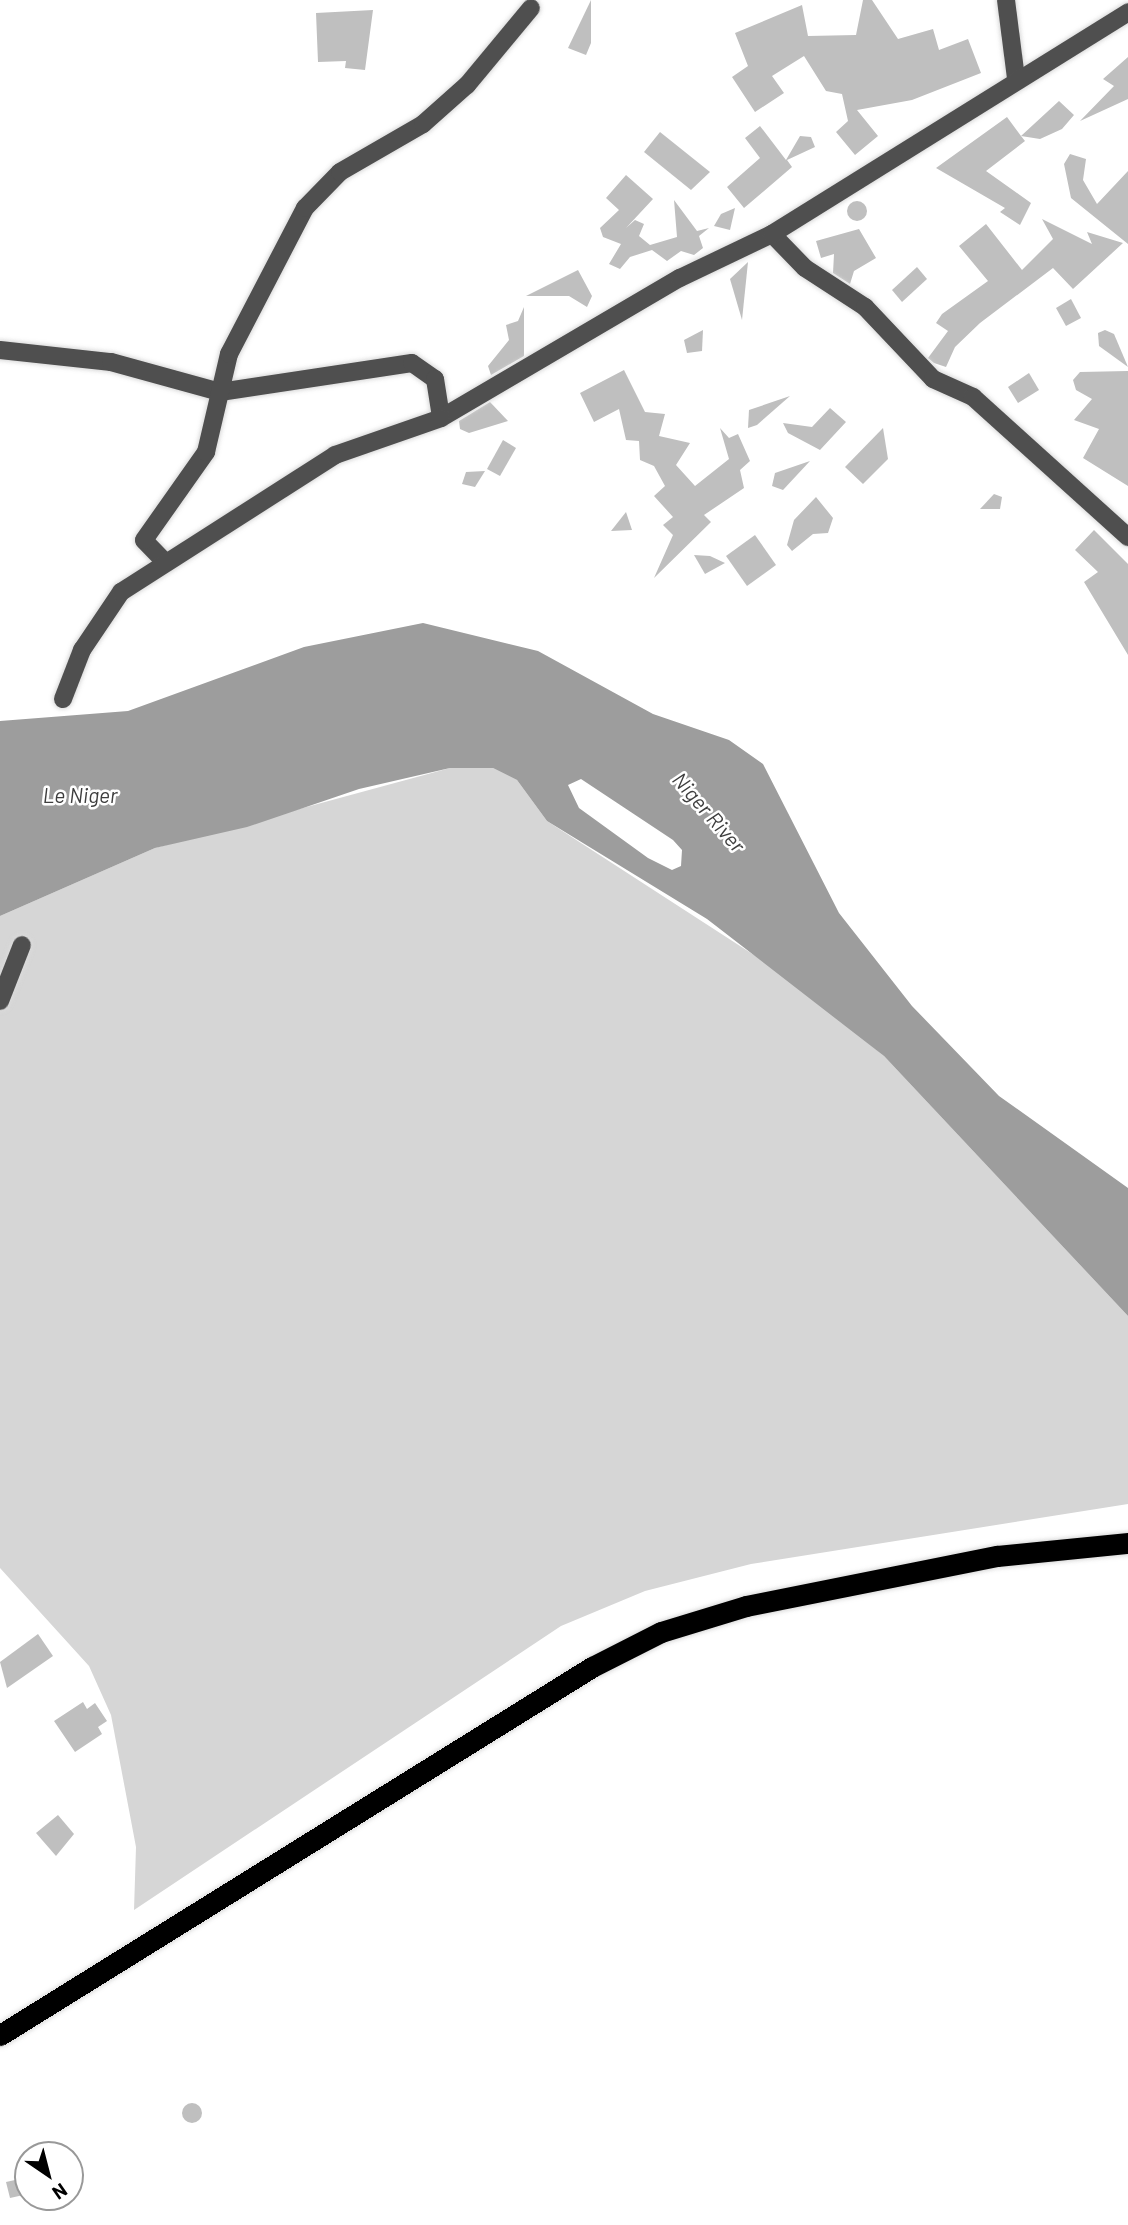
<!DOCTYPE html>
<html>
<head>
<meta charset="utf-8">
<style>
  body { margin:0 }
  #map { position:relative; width:1128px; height:2225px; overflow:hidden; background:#fff; font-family:Barlow,sans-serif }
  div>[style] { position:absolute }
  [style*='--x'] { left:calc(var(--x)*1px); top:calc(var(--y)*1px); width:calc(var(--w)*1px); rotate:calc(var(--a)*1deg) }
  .green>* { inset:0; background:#d6d6d6 }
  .water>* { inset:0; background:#9d9d9d }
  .building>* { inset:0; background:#bfbfbf }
  .round { border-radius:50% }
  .roads { filter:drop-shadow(0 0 2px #dbdbdb) drop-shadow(0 0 2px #dbdbdb) }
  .minor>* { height:18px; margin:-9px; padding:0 9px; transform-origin:9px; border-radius:9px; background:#4f4f4f }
  .highway>* { height:21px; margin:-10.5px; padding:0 10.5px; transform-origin:10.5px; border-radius:10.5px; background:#000 }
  span { translate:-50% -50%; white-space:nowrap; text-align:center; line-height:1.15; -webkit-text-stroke:5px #fff; paint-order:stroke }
  .water-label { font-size:21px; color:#3e3e3e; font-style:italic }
  .north { position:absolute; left:14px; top:2141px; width:70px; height:70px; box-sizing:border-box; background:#fff; border:2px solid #999; border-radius:50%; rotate:145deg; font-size:19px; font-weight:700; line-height:28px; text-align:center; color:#000 }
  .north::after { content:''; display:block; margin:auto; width:24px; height:32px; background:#000; clip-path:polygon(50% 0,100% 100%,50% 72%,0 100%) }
</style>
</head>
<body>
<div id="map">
  <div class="green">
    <i style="clip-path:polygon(450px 768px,493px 768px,517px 780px,547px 821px,785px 975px,884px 1056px,1128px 1316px,1128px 1504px,751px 1564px,645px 1591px,561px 1626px,134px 1910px,136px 1847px,111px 1715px,89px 1666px,0 1568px,0 916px,155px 848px)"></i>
  </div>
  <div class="water">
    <i style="clip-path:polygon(evenodd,423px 623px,538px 651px,653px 714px,729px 740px,763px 764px,839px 913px,912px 1006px,999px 1096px,1128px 1188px,1128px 1316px,884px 1056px,707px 919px,547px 821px,517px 780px,493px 768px,450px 768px,359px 789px,247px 827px,155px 848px,0 916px,0 721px,128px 711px,304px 647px,423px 623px,581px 779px,673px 840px,682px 850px,681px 866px,672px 870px,648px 858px,579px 808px,568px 785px,581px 779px)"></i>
  </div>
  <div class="building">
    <i style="clip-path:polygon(591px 0,591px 43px,586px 55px,568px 48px)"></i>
    <i style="clip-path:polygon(863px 0,872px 0,898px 39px,933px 29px,939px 50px,968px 39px,981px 73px,912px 100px,857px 110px,878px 136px,855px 155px,836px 132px,848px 121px,842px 94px,826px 91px,804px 56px,772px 76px,784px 93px,755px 112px,732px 77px,748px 66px,735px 33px,802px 5px,808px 36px,856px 35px)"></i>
    <i style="clip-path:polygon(373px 10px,365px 70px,345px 68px,346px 61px,318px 62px,316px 13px)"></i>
    <i style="clip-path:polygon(1128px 57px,1128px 99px,1080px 121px,1114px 86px,1103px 79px)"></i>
    <i style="clip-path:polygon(1059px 101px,1074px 115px,1062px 129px,1040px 139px,1021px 136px,1025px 141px,986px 171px,1031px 203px,1020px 225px,1000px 212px,1005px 208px,936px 168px,1007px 117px,1021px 136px)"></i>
    <i style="clip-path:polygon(760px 126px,786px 160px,800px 136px,811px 137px,815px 147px,787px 160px,792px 167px,744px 208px,727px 187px,760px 158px,745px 138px)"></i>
    <i style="clip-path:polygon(660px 132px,710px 172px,691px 190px,644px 152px)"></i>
    <i style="clip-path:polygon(1070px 154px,1086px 159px,1083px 180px,1097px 204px,1128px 171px,1128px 244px,1071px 198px,1064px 164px)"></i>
    <i style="clip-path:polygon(626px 175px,653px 199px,626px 228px,635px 220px,644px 224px,639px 236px,650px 245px,677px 237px,674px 200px,697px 231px,709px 228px,699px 236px,703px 248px,694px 255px,681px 251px,667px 261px,652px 250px,630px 257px,620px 269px,609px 264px,621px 244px,603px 237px,600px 228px,619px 210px,606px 198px)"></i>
    <i class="round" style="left:847px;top:201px;width:20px;height:20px"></i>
    <i style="clip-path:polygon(735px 208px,730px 230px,714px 226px,721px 214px)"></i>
    <i style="clip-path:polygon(1042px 219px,1092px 244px,1087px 232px,1123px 243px,1073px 289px,1053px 268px,980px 323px,955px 347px,946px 367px,934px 363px,928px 358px,948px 331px,936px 323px,942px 314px,988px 281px,959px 246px,986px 224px,1022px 270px,1053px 239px)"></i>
    <i style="clip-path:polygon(859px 229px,876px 258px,854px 271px,850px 284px,833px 273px,834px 254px,821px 258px,816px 241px)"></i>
    <i style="clip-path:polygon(748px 262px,742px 320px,730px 279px)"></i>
    <i style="clip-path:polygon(917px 267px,927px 279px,902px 302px,892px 290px)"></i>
    <i style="clip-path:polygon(578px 270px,592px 296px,587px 307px,569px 296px,526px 296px)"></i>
    <i style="clip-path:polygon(1071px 299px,1081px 318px,1066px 326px,1056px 308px)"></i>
    <i style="clip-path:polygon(524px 307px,524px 356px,491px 375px,488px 366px,509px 340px,506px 325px,518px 321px)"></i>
    <i style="clip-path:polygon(703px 330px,702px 351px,687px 353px,684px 340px)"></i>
    <i style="clip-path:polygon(1105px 330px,1114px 334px,1128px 367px,1099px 346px,1098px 333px)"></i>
    <i style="clip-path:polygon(624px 370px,645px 412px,665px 414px,659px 436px,690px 443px,676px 465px,695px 486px,729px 459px,720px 428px,729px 438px,738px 434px,750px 461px,740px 470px,744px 488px,704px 515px,711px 522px,654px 578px,673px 535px,663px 525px,673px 517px,654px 496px,665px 486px,654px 466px,640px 460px,639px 441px,626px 440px,619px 409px,594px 422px,580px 393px)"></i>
    <i style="clip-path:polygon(1128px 371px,1128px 486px,1083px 458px,1099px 429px,1074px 420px,1092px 399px,1076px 390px,1073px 380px,1080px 372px)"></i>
    <i style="clip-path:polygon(1029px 373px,1039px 390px,1018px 403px,1008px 387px)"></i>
    <i style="clip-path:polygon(790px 396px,757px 425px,748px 428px,749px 410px)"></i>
    <i style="clip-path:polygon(490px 402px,508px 421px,469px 433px,460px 429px,459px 421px)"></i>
    <i style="clip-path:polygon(830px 408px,846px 422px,820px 450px,788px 433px,783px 423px,812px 427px)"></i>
    <i style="clip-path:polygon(883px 428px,888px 459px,863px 484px,845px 467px)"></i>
    <i style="clip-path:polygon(503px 440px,516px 448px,500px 476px,487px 469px)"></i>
    <i style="clip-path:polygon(810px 461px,783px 490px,772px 486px,775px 473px)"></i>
    <i style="clip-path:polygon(485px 471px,475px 487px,462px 484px,466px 472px)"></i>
    <i style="clip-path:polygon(994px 494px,1002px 497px,1000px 509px,980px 509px)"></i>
    <i style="clip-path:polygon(816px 497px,833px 518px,828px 533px,813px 534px,792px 551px,787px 545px,794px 520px)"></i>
    <i style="clip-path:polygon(626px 512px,632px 530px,611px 531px)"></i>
    <i style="clip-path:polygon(1094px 530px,1128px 564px,1128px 655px,1084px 582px,1098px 572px,1075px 550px)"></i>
    <i style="clip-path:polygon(755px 535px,776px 565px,747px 586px,726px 556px)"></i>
    <i style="clip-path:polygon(694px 555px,710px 556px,725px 563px,705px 574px)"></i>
    <i style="clip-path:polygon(38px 1634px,53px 1656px,7px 1688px,0 1662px)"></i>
    <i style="clip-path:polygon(83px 1702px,87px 1709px,95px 1703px,107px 1721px,98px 1727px,102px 1734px,75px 1752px,54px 1721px)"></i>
    <i style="clip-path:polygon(58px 1815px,74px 1834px,56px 1856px,36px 1833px)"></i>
    <i class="round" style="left:182px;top:2103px;width:20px;height:20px"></i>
    <i style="clip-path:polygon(24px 2178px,28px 2194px,10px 2198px,6px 2182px)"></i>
  </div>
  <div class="roads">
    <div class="minor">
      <i style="--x:1006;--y:0;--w:79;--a:82.7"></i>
      <i style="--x:772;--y:234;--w:47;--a:45.9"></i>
      <i style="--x:805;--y:268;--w:72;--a:33"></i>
      <i style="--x:865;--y:307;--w:99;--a:46.6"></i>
      <i style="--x:933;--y:379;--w:44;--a:24.2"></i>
      <i style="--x:973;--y:397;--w:209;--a:42.1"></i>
      <i style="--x:0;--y:350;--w:112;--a:6.2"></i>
      <i style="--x:111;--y:362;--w:113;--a:15.4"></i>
      <i style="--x:220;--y:392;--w:194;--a:-8.6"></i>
      <i style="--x:412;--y:363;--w:28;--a:35"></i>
      <i style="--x:435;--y:379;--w:39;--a:81"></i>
      <i style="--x:441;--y:418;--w:277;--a:-30.4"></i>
      <i style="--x:680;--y:278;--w:102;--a:-25.6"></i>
      <i style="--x:772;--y:234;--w:420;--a:-31.9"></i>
      <i style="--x:165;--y:562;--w:30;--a:-134"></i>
      <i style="--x:144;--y:540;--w:108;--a:-54.8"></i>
      <i style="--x:206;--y:452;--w:101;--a:-76.8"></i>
      <i style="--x:229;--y:354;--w:165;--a:-62.5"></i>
      <i style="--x:305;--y:208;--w:50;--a:-45.8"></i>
      <i style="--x:340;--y:172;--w:96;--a:-30"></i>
      <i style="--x:423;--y:124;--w:59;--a:-41.6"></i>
      <i style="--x:467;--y:85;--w:100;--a:-50.3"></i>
      <i style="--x:63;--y:699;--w:53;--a:-68.8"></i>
      <i style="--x:82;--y:650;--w:70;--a:-56.1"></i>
      <i style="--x:121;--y:592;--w:254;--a:-32.6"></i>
      <i style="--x:335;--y:455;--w:112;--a:-19.2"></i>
      <i style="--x:0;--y:1001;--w:60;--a:-68.6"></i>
    </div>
    <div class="highway">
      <i style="--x:0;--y:2035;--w:697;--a:-31.87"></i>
      <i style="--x:592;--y:1667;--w:77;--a:-26.9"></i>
      <i style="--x:661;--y:1632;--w:89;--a:-17"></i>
      <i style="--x:746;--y:1606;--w:256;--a:-11.3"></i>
      <i style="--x:997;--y:1556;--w:132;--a:-5.7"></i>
    </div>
  </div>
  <div class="water-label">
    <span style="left:80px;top:795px">Le Niger</span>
    <span style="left:709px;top:812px;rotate:49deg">Niger River</span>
  </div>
  <div class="north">N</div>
</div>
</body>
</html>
